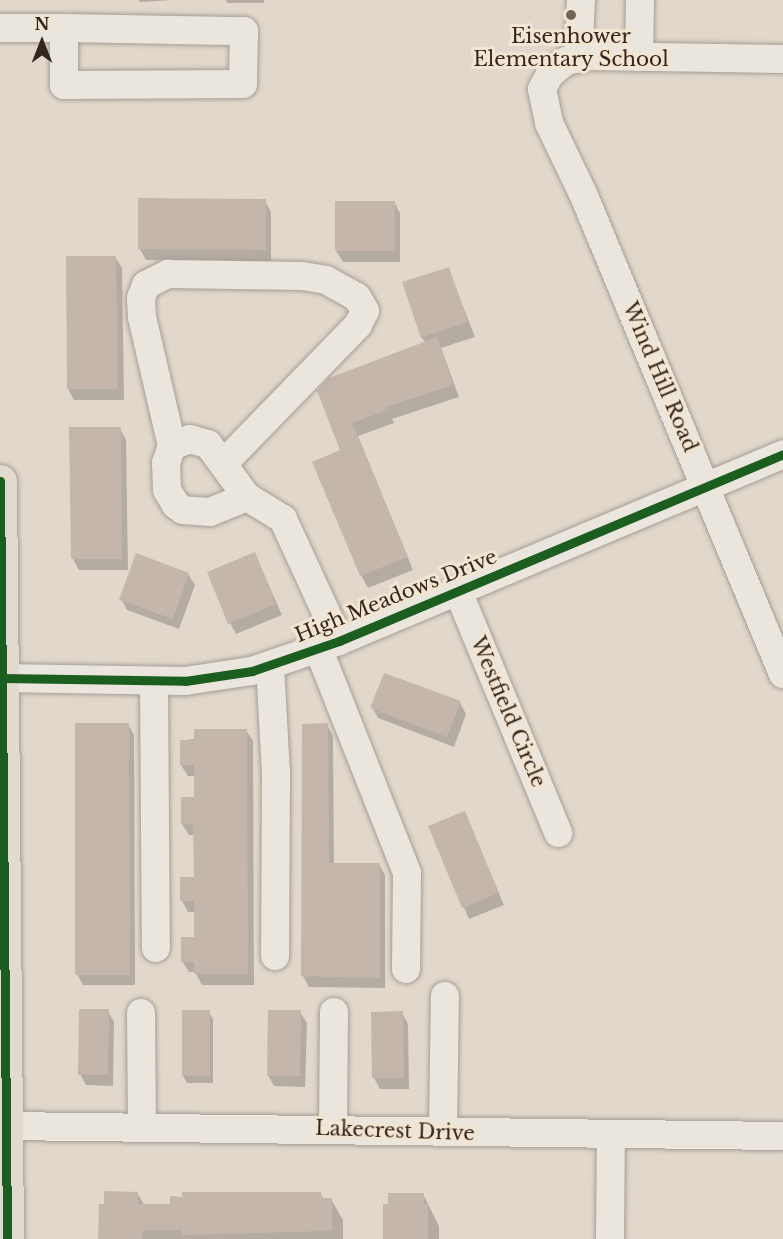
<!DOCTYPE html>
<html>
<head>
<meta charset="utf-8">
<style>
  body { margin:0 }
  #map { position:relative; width:783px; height:1239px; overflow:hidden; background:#e1d8cb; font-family:"Libre Baskerville",serif }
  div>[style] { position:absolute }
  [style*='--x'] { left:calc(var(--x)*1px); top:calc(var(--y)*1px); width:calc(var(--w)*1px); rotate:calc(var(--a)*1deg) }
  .shadow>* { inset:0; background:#0003 }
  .building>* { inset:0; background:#c5b6ac }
  .roads { filter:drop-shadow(0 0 2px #a69e95) drop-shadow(0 0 2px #a69e95) }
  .minor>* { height:28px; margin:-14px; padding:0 14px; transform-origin:14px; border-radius:14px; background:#eae5dd }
  .major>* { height:33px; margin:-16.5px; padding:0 16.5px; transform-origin:16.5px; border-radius:16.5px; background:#e1dace }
  .cycleway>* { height:9px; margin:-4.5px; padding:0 4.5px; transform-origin:4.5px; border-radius:4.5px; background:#1b5e20 }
  .dots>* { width:16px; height:16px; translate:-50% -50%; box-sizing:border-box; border:3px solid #f2e5d1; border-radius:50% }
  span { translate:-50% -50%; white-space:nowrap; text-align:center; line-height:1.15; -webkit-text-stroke:6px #f2e5d1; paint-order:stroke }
  .poi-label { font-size:20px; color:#34261e }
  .street-label { font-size:20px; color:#34261e }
  .north { position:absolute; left:12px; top:12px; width:60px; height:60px; -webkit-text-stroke:4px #f2e5d1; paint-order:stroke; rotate:0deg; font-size:16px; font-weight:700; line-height:24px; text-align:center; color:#34261e }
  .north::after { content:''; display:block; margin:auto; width:21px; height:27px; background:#34261e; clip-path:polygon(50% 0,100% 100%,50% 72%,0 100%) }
</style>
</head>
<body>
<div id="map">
  <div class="shadow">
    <i style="clip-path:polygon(139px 0,173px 0,140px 2px)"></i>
    <i style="clip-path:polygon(226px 0,264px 0,264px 3px,227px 3px)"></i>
    <i style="clip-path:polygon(140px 199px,265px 201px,271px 212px,271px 261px,146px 260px,140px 249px)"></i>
    <i style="clip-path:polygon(336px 202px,394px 202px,400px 213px,400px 262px,343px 262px,336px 251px)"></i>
    <i style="clip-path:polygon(67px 257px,115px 257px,122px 268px,124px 400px,74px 400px,68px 389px)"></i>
    <i style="clip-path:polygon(448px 268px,475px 337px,441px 348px,459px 397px,392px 419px,394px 423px,358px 436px,413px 570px,368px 588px,361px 575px,342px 451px,319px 391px,426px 343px,422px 338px)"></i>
    <i style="clip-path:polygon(120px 429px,126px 440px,128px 570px,79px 570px,73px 559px)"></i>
    <i style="clip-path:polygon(255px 554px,282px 615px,236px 634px,230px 623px)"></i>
    <i style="clip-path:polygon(188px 574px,195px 585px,179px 629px,127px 610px,121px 599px)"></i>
    <i style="clip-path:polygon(460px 703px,466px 714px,454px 747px,378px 718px,372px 707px)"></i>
    <i style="clip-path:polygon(128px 724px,134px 735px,135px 985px,83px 985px,77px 974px)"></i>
    <i style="clip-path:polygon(304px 725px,327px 725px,333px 736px,334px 864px,379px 864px,385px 875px,385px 988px,309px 987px,303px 976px)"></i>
    <i style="clip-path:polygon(246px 730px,253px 741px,254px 985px,202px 985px,195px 972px,189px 972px,182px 961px,196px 939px,196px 912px,188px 912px,182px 901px,195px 878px,195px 835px,189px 835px,182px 824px,195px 799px,195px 776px,188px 776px,181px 765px,181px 741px)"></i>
    <i style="clip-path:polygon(464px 813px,504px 905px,469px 919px,429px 827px)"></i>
    <i style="clip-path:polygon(108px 1011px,114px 1022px,113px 1086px,86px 1085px,80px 1074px)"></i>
    <i style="clip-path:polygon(209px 1012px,213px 1019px,213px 1083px,187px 1083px,183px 1076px)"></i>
    <i style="clip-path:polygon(300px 1012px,307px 1023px,305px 1087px,274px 1086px,268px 1075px)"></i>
    <i style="clip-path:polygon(373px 1013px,402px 1013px,408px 1024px,409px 1089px,380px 1089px,374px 1078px)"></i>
    <i style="clip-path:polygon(137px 1193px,145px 1206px,320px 1193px,323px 1199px,331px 1199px,343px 1220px,343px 1239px,100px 1239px,105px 1205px)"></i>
    <i style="clip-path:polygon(423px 1194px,439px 1226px,439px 1239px,384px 1239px)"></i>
  </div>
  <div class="building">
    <i style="clip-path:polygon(138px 198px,266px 199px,266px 250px,138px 249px)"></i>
    <i style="clip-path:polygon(335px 201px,395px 201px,395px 251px,335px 251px)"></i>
    <i style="clip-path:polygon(66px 256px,116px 256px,118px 389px,67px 389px)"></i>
    <i style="clip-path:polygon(449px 267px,468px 322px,421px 338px,402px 282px)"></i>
    <i style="clip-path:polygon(437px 337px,453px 385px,386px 407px,388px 410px,352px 423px,408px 557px,360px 576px,312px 462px,340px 450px,317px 391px,329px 378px)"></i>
    <i style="clip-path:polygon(69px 427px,121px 427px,122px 559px,71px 559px)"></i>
    <i style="clip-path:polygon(255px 552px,276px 604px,228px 624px,207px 572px)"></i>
    <i style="clip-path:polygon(136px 553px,189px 573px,173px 619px,119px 600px)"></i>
    <i style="clip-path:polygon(384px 673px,461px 701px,447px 737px,370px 708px)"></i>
    <i style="clip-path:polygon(75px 723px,129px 723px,130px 975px,75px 975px)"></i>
    <i style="clip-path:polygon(328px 723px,329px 863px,380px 863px,380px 978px,301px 976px,302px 724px)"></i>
    <i style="clip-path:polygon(194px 729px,247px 729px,248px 974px,194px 974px,194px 962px,181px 962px,181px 937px,194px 937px,194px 901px,180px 901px,180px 877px,194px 877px,193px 824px,181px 824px,181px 797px,194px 797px,194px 765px,180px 765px,180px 740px,194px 740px)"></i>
    <i style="clip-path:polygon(465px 811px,499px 893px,462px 908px,428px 826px)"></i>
    <i style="clip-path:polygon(79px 1009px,109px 1009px,108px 1075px,78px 1075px)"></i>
    <i style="clip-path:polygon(182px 1010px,210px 1010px,210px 1076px,182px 1076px)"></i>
    <i style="clip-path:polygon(268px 1010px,301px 1010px,300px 1076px,267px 1076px)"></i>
    <i style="clip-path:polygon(403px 1011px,404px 1078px,372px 1078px,371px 1012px)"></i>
    <i style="clip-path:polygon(104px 1191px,138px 1192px,138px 1204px,170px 1204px,170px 1196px,182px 1197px,182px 1192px,321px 1192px,321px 1198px,332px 1198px,332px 1231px,182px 1235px,182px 1230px,143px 1230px,142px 1239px,98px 1239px,99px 1204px,104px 1204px)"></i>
    <i style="clip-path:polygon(388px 1193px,424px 1193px,424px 1204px,428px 1204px,428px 1239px,383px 1239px,383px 1204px,388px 1204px)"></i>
  </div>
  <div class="roads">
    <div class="minor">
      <i style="--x:0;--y:28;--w:64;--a:0"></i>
      <i style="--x:64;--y:28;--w:180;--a:1"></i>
      <i style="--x:244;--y:31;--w:53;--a:91.1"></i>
      <i style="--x:243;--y:84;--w:179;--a:179.7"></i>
      <i style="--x:64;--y:85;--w:57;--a:-90"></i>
      <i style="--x:639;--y:57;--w:57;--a:-89"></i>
      <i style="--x:578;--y:58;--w:58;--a:-87"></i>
      <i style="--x:783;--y:59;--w:192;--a:-179.1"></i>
      <i style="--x:591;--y:56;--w:25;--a:169"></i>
      <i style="--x:566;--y:61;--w:21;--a:141"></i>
      <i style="--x:550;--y:74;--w:17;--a:118"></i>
      <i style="--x:542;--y:89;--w:35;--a:78"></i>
      <i style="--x:549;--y:123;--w:81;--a:64.4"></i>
      <i style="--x:584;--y:196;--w:518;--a:67.4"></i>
      <i style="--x:172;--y:446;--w:132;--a:-103.1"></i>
      <i style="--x:142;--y:317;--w:19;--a:-93"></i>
      <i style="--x:141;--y:298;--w:14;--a:-69"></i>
      <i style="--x:146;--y:285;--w:25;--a:-27"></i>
      <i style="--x:168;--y:274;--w:134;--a:0.9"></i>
      <i style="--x:302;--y:276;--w:24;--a:9"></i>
      <i style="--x:326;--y:280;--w:35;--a:29"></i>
      <i style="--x:357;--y:297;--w:16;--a:60"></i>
      <i style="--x:365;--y:311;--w:16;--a:117"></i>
      <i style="--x:358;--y:325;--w:192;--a:134.2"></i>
      <i style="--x:247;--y:497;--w:40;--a:158"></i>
      <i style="--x:210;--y:512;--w:27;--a:-176"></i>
      <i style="--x:183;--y:510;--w:9;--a:-144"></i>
      <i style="--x:176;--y:505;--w:17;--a:-121"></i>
      <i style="--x:167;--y:490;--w:27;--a:-92"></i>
      <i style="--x:166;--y:463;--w:18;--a:-71"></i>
      <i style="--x:172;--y:446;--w:19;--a:-21"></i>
      <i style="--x:190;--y:439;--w:19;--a:16"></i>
      <i style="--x:208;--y:444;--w:66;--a:53.7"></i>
      <i style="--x:247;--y:497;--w:42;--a:31.4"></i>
      <i style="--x:283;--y:519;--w:134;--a:65.3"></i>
      <i style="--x:458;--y:591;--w:262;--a:67.5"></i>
      <i style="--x:318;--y:648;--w:242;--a:68.4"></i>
      <i style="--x:407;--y:873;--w:96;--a:90.6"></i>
      <i style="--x:270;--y:666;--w:108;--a:86.8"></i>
      <i style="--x:276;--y:774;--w:182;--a:90.3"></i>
      <i style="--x:0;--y:678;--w:185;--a:0.9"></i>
      <i style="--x:185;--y:681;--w:68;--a:-8.5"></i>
      <i style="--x:252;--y:671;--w:92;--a:-19"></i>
      <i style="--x:339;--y:641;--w:482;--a:-22.8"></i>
      <i style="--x:154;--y:681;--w:267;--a:89.6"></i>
      <i style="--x:141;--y:1013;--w:115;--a:89.5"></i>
      <i style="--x:6;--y:1126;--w:777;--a:0.74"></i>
      <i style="--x:333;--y:1128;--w:116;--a:-89.5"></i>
      <i style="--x:443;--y:1132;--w:136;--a:-89.2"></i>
      <i style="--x:610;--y:1239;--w:105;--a:-89.5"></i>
    </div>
    <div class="major">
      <i style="--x:0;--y:481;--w:758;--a:89.47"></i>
    </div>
  </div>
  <div class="cycleway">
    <i style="--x:0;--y:481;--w:758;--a:89.47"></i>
    <i style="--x:3;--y:678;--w:182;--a:0.9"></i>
    <i style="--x:185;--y:681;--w:68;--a:-8.5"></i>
    <i style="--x:252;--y:671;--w:92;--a:-19"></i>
    <i style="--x:339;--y:641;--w:482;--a:-22.8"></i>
  </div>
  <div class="dots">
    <i style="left:571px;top:15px;background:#71645b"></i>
  </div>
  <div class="poi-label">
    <span style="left:571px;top:48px">Eisenhower<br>Elementary School</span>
  </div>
  <div class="street-label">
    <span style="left:660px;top:377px;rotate:67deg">Wind Hill Road</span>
    <span style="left:396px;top:596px;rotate:-22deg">High Meadows Drive</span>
    <span style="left:508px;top:712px;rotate:67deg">Westfield Circle</span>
    <span style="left:395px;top:1131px;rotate:2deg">Lakecrest Drive</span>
  </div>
  <div class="north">N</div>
</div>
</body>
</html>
